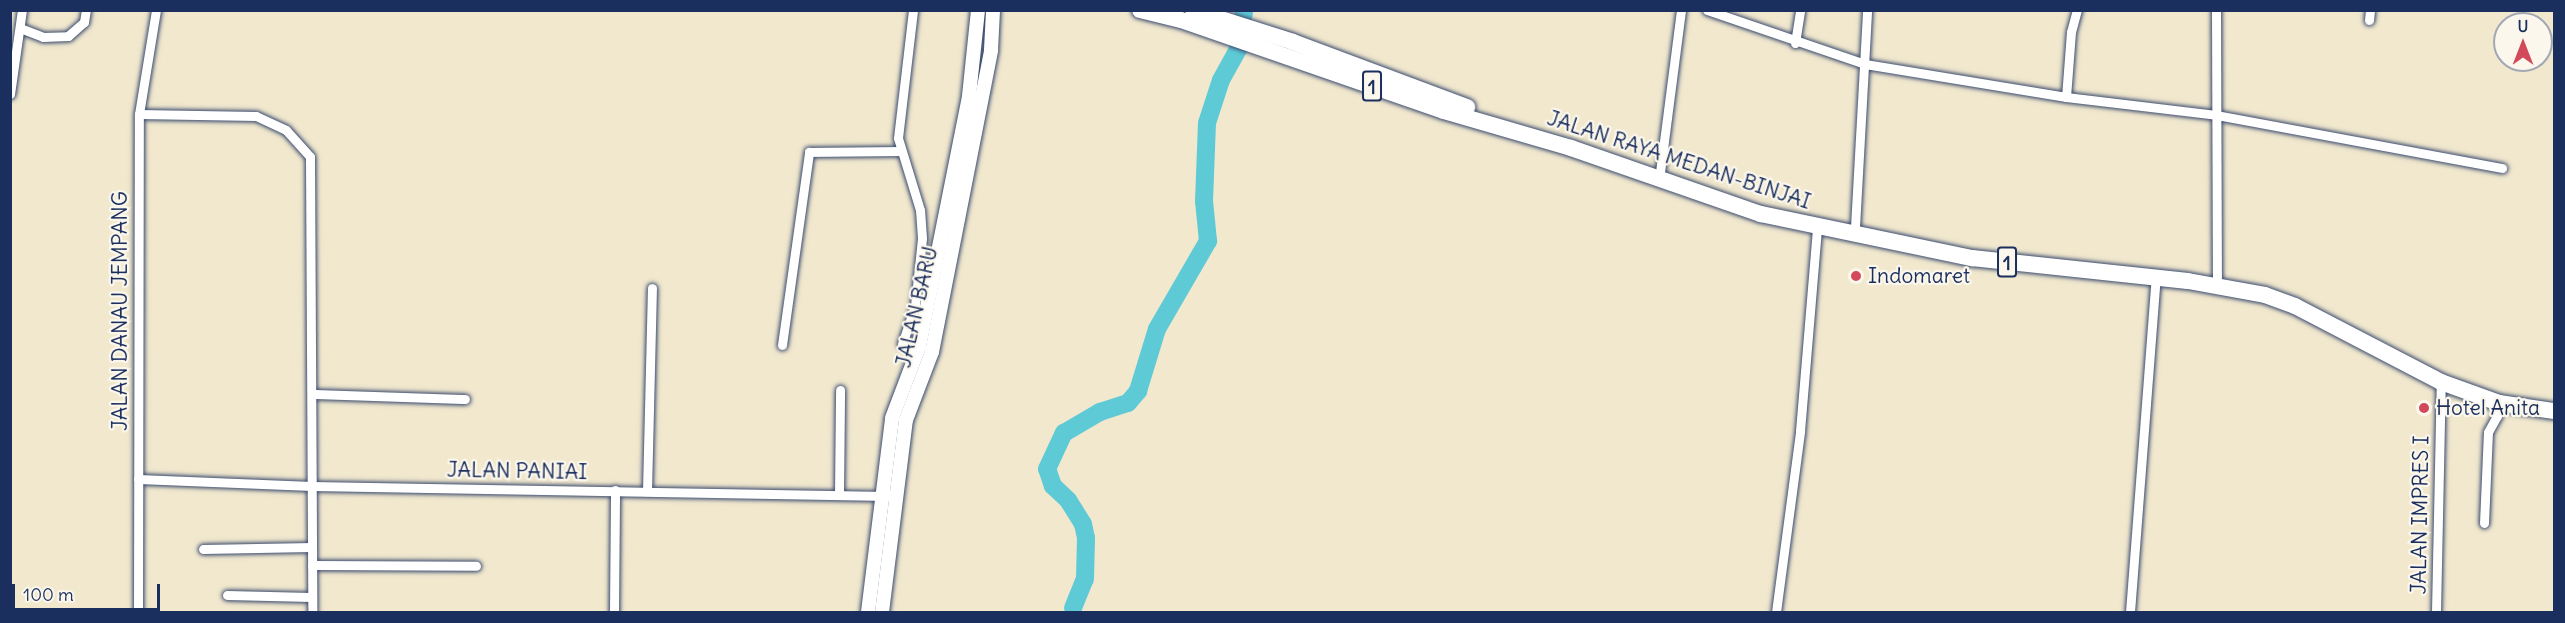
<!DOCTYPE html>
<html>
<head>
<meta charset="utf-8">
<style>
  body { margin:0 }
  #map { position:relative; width:2565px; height:623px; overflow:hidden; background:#f1e8ce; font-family:Delius,sans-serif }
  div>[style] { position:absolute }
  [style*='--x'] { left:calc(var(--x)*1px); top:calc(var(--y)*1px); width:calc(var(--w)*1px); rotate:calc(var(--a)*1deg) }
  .stream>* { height:3px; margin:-1.5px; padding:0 1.5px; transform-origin:1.5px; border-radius:1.5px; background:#5ecad6 }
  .river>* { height:18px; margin:-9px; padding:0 9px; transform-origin:9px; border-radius:9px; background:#5ecad6 }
  .roads { filter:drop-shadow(0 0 2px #3b4b6f) drop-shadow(0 0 2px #3b4b6f) }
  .street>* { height:9px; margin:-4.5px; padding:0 4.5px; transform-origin:4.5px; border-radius:4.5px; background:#fff }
  .secondary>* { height:14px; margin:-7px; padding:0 7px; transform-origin:7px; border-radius:7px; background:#fff }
  .highway>* { height:16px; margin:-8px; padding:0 8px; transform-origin:8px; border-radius:8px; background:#fff }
  .dots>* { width:16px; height:16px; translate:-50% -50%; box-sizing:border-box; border:3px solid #fbf7ec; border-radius:50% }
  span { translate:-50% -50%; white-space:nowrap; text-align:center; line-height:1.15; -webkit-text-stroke:4.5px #fbf7ec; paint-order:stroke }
  .shield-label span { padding:2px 4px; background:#fbf7ec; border:2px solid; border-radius:4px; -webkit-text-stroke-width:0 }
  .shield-label { font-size:20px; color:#1b2f5e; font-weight:700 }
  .street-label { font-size:21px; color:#1b2f5e }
  .poi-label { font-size:21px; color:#1b2f5e }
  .left { translate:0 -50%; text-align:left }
  .frame { position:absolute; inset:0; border:12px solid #1b2f5e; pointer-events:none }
  .north { position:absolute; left:2493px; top:12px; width:60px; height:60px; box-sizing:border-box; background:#fbf7ec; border:2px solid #a1a7b3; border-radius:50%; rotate:0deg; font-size:16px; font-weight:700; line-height:24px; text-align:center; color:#1b2f5e }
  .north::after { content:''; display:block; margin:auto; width:21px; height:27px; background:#d1495b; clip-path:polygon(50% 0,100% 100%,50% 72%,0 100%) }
  .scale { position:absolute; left:12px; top:584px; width:148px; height:27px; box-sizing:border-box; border:3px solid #1b2f5e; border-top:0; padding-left:8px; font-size:18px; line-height:21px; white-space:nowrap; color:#1b2f5e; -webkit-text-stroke:4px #fbf7ec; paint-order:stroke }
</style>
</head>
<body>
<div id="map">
  <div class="stream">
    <i style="--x:1071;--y:612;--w:4;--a:-63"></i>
  </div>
  <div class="river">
    <i style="--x:1073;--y:608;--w:31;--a:-68"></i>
    <i style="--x:1085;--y:579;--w:41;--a:-88.6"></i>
    <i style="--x:1086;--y:538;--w:14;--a:-102"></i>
    <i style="--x:1083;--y:524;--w:28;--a:-122"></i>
    <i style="--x:1068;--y:500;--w:21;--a:-137"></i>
    <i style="--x:1053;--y:486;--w:18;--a:-109"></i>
    <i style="--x:1047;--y:469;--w:40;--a:-65"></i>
    <i style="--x:1064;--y:433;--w:42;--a:-30.3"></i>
    <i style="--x:1100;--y:412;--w:29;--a:-18"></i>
    <i style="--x:1128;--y:403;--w:16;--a:-50"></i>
    <i style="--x:1138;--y:391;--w:65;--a:-73"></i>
    <i style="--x:1157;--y:329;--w:102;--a:-59.9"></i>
    <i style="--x:1208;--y:241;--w:40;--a:-95.7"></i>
    <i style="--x:1204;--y:201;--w:78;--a:-87.8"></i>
    <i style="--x:1207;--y:123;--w:45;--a:-72"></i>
    <i style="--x:1221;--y:80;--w:38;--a:-61"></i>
    <i style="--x:1239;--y:47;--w:37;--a:-82"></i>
  </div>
  <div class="roads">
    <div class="street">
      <i style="--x:1707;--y:10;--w:167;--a:18.9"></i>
      <i style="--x:1865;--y:64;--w:204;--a:9.3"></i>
      <i style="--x:2066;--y:97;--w:151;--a:6.8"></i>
      <i style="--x:2216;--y:115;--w:291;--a:10.5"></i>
      <i style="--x:2216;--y:10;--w:275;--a:89.8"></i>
      <i style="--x:2369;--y:20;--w:10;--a:-84"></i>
      <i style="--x:20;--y:28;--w:25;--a:21"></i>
      <i style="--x:43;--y:37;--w:25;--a:-2"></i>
      <i style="--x:68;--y:36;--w:21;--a:-41"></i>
      <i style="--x:84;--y:22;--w:12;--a:-81"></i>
      <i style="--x:1795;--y:43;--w:33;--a:-81"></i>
      <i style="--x:10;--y:94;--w:85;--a:-81.9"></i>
      <i style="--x:2066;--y:97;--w:65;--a:-85.6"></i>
      <i style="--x:2071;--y:32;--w:23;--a:-75"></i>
      <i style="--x:139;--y:114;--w:117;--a:1"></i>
      <i style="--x:256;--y:116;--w:33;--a:25"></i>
      <i style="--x:286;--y:130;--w:36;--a:48"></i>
      <i style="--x:310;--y:157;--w:455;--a:89.7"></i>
      <i style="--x:1660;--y:172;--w:163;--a:-82.6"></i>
      <i style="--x:1855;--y:227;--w:217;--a:-86.8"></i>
      <i style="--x:902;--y:344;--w:40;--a:-71.1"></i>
      <i style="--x:915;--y:306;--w:68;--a:-84.1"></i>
      <i style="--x:922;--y:238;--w:28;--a:-94"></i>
      <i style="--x:920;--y:210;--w:75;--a:-107"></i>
      <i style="--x:898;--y:138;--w:129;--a:-83.3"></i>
      <i style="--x:782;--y:345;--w:195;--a:-82"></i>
      <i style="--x:809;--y:152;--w:90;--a:-0.6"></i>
      <i style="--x:312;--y:394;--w:153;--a:1.9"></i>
      <i style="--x:138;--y:479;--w:174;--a:2.3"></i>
      <i style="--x:312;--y:486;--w:576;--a:0.99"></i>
      <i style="--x:647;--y:491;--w:203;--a:-88.6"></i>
      <i style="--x:839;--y:494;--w:104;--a:-89.4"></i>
      <i style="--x:2484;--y:523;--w:91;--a:-87.5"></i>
      <i style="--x:2488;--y:432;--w:18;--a:-61"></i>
      <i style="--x:2497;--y:416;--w:13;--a:-81"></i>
      <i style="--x:203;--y:549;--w:109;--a:-1.1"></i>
      <i style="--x:312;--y:565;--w:164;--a:0.3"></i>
      <i style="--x:227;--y:595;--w:84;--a:1.4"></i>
      <i style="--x:138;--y:612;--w:498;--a:-89.9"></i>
      <i style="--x:139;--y:114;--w:105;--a:-80.7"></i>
      <i style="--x:614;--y:612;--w:122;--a:-89.5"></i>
      <i style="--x:1776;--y:612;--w:183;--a:-82.4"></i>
      <i style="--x:1800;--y:431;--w:204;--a:-85.2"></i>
      <i style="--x:2130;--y:612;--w:336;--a:-85.6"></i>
      <i style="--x:2436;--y:612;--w:230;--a:-88.8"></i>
    </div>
    <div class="secondary">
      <i style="--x:868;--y:612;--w:195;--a:-82.9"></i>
      <i style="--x:892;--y:418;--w:76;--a:-69.2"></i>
      <i style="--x:919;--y:347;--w:256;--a:-78.7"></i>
      <i style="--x:969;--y:96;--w:86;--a:-84"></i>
      <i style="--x:882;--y:612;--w:193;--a:-82.9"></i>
      <i style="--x:906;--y:420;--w:73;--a:-69.1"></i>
      <i style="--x:932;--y:352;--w:308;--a:-78.9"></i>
      <i style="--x:991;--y:50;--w:40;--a:-87.1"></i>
    </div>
    <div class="highway">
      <i style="--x:1140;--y:10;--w:42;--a:13.7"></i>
      <i style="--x:1181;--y:20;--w:278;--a:19.1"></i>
      <i style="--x:1444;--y:111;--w:132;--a:16.2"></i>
      <i style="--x:1571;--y:148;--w:201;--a:19.2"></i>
      <i style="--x:1761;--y:214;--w:216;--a:11.8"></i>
      <i style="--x:1972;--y:258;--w:217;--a:6.1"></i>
      <i style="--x:2188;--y:281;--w:78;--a:10.3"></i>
      <i style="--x:2265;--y:295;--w:32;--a:20"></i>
      <i style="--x:2295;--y:306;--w:165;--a:27.5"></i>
      <i style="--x:2441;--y:382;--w:62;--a:19.9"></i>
      <i style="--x:2499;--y:403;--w:56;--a:8.3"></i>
      <i style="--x:1193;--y:10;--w:105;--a:17.7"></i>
      <i style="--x:1293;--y:42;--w:186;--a:20.5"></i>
    </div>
  </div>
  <div class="dots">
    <i style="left:1856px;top:276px;background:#d1495b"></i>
    <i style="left:2424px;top:408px;background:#d1495b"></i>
  </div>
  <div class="shield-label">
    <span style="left:1372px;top:86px">1</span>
    <span style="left:2007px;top:262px">1</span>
  </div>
  <div class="street-label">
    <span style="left:1679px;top:160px;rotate:18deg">JALAN RAYA MEDAN-BINJAI</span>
    <span style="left:917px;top:307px;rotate:-77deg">JALAN BARU</span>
    <span style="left:120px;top:311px;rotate:-90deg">JALAN DANAU JEMPANG</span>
    <span style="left:517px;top:471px;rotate:1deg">JALAN PANIAI</span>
    <span style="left:2420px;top:515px;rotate:-89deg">JALAN IMPRES I</span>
  </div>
  <div class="poi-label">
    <span class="left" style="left:1868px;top:276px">Indomaret</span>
    <span class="left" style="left:2436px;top:408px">Hotel Anita</span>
  </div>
  <div class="frame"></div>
  <div class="north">U</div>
  <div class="scale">100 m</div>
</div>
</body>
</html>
